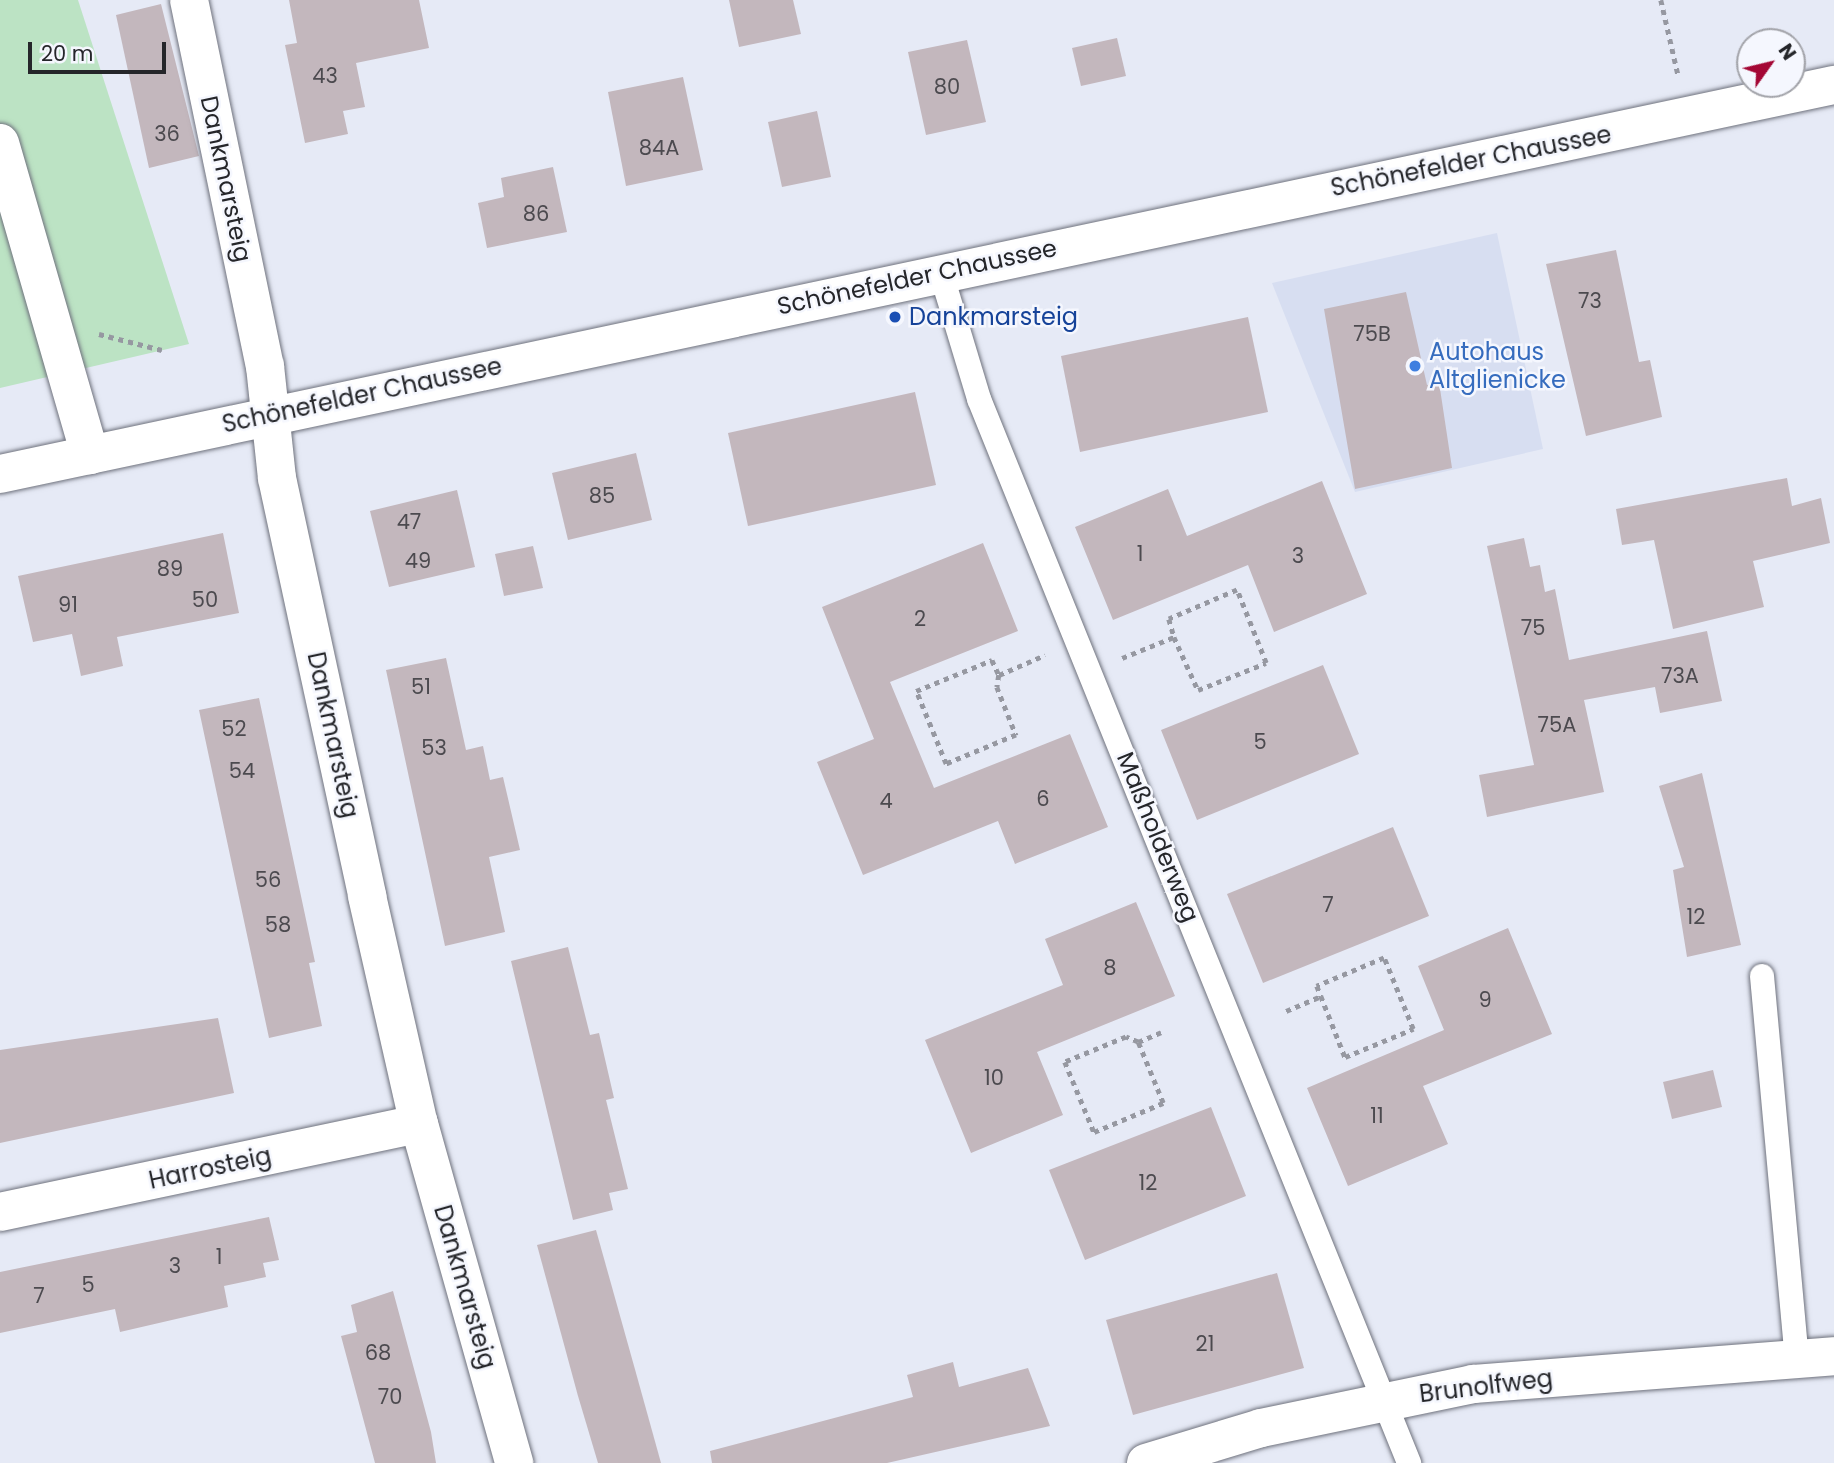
<!DOCTYPE html>
<html>
<head>
<meta charset="utf-8">
<style>
  body { margin:0 }
  #map { position:relative; width:1834px; height:1463px; overflow:hidden; background:#e6eaf6; font-family:Poppins,sans-serif }
  div>[style] { position:absolute }
  [style*='--x'] { left:calc(var(--x)*1px); top:calc(var(--y)*1px); width:calc(var(--w)*1px); rotate:calc(var(--a)*1deg) }
  .built>* { inset:0; background:#d7def1 }
  .green>* { inset:0; background:#bce3c4 }
  .building>* { inset:0; background:#c3b7bd }
  .path>* { height:4.5px; margin-top:-2.25px; transform-origin:0; background:repeating-linear-gradient(90deg,#9698a1 0 5px,transparent 0 10px) }
  .roads { filter:drop-shadow(0 0 2px #6f727d) drop-shadow(0 0 2px #6f727d) }
  .lane>* { height:24px; margin:-12px; padding:0 12px; transform-origin:12px; border-radius:12px; background:#fff }
  .street>* { height:38px; margin:-19px; padding:0 19px; transform-origin:19px; border-radius:19px; background:#fff }
  .secondary>* { height:38px; margin:-19px; padding:0 19px; transform-origin:19px; border-radius:19px; background:#fff }
  .dots>* { width:19px; height:19px; translate:-50% -50%; box-sizing:border-box; border:4px solid #f5f7fe; border-radius:50% }
  span { translate:-50% -50%; white-space:nowrap; text-align:center; line-height:1.15; -webkit-text-stroke:5px #f5f7fe; paint-order:stroke }
  .number-label { font-size:21px; color:#4c4a4f }
  .number-label span { -webkit-text-stroke-width:0 }
  .street-label { font-size:24px; color:#25262a }
  .transit-label { font-size:24px; color:#164399 }
  .left { translate:0 -50%; text-align:left }
  .shop-label { font-size:24px; color:#366cbe }
  .north { position:absolute; left:1736px; top:28px; width:70px; height:70px; box-sizing:border-box; background:#f5f7fe; border:2px solid #a2a3a9; border-radius:50%; rotate:56deg; font-size:19px; font-weight:700; line-height:28px; text-align:center; color:#25262a }
  .north::after { content:''; display:block; margin:auto; width:24px; height:32px; background:#a40735; clip-path:polygon(50% 0,100% 100%,50% 72%,0 100%) }
  .scale { position:absolute; left:28px; top:42px; width:138px; height:32px; box-sizing:border-box; border:4px solid #25262a; border-top:0; padding-left:9px; font-size:21px; line-height:24px; white-space:nowrap; color:#25262a; -webkit-text-stroke:5px #f5f7fe; paint-order:stroke }
</style>
</head>
<body>
<div id="map">
  <div class="built">
    <i style="clip-path:polygon(1497px 233px,1543px 449px,1355px 492px,1272px 283px)"></i>
  </div>
  <div class="green">
    <i style="clip-path:polygon(0 0,78px 0,189px 344px,0 388px)"></i>
  </div>
  <div class="building">
    <i style="clip-path:polygon(289px 0,419px 0,429px 48px,356px 63px,365px 107px,343px 111px,348px 134px,305px 143px,285px 45px,297px 43px)"></i>
    <i style="clip-path:polygon(729px 0,793px 0,801px 34px,739px 47px)"></i>
    <i style="clip-path:polygon(161px 4px,199px 156px,149px 168px,116px 15px)"></i>
    <i style="clip-path:polygon(1117px 38px,1126px 76px,1081px 86px,1072px 48px)"></i>
    <i style="clip-path:polygon(967px 40px,986px 122px,926px 135px,908px 52px)"></i>
    <i style="clip-path:polygon(683px 77px,703px 170px,626px 186px,608px 92px)"></i>
    <i style="clip-path:polygon(817px 111px,831px 177px,782px 187px,768px 122px)"></i>
    <i style="clip-path:polygon(553px 167px,567px 232px,487px 248px,478px 203px,504px 197px,501px 178px)"></i>
    <i style="clip-path:polygon(1616px 250px,1639px 362px,1650px 360px,1662px 417px,1586px 436px,1546px 264px)"></i>
    <i style="clip-path:polygon(1406px 292px,1427px 385px,1439px 382px,1452px 468px,1355px 489px,1324px 309px)"></i>
    <i style="clip-path:polygon(1248px 317px,1268px 412px,1080px 452px,1061px 356px)"></i>
    <i style="clip-path:polygon(915px 392px,936px 485px,748px 526px,728px 433px)"></i>
    <i style="clip-path:polygon(636px 453px,652px 520px,568px 540px,552px 473px)"></i>
    <i style="clip-path:polygon(1787px 478px,1792px 506px,1821px 498px,1830px 543px,1753px 561px,1764px 607px,1673px 629px,1654px 540px,1622px 545px,1616px 509px)"></i>
    <i style="clip-path:polygon(1322px 481px,1367px 594px,1274px 632px,1248px 565px,1113px 620px,1075px 527px,1168px 489px,1187px 536px)"></i>
    <i style="clip-path:polygon(457px 490px,475px 567px,389px 587px,370px 511px)"></i>
    <i style="clip-path:polygon(223px 533px,239px 613px,117px 637px,123px 666px,81px 676px,72px 634px,33px 642px,18px 576px)"></i>
    <i style="clip-path:polygon(1524px 538px,1530px 567px,1540px 565px,1545px 592px,1555px 589px,1569px 660px,1707px 631px,1722px 701px,1660px 713px,1655px 687px,1584px 700px,1604px 792px,1487px 817px,1479px 775px,1534px 765px,1487px 546px)"></i>
    <i style="clip-path:polygon(983px 543px,1018px 631px,890px 682px,934px 788px,1070px 734px,1108px 827px,1015px 864px,998px 821px,863px 875px,817px 762px,874px 739px,822px 607px)"></i>
    <i style="clip-path:polygon(533px 546px,543px 588px,504px 596px,495px 554px)"></i>
    <i style="clip-path:polygon(446px 658px,466px 750px,483px 746px,490px 780px,503px 777px,520px 850px,489px 857px,505px 932px,445px 946px,386px 670px)"></i>
    <i style="clip-path:polygon(1323px 665px,1359px 754px,1197px 820px,1161px 730px)"></i>
    <i style="clip-path:polygon(259px 698px,315px 962px,309px 963px,322px 1026px,269px 1038px,199px 710px)"></i>
    <i style="clip-path:polygon(1702px 773px,1741px 945px,1687px 957px,1673px 870px,1684px 867px,1659px 786px)"></i>
    <i style="clip-path:polygon(1393px 827px,1429px 916px,1263px 983px,1227px 894px)"></i>
    <i style="clip-path:polygon(1136px 902px,1175px 996px,1037px 1052px,1063px 1115px,971px 1153px,925px 1040px,1063px 985px,1045px 939px)"></i>
    <i style="clip-path:polygon(1508px 928px,1552px 1034px,1423px 1086px,1448px 1144px,1348px 1186px,1307px 1088px,1444px 1030px,1418px 966px)"></i>
    <i style="clip-path:polygon(568px 947px,590px 1035px,599px 1033px,614px 1098px,606px 1100px,628px 1189px,609px 1193px,613px 1210px,573px 1220px,511px 961px)"></i>
    <i style="clip-path:polygon(218px 1018px,234px 1093px,0 1143px,0 1050px)"></i>
    <i style="clip-path:polygon(1713px 1070px,1722px 1107px,1672px 1119px,1663px 1082px)"></i>
    <i style="clip-path:polygon(1211px 1107px,1246px 1196px,1085px 1260px,1049px 1170px)"></i>
    <i style="clip-path:polygon(269px 1217px,279px 1260px,263px 1263px,266px 1277px,224px 1286px,228px 1307px,120px 1332px,115px 1309px,0 1333px,0 1272px)"></i>
    <i style="clip-path:polygon(596px 1230px,636px 1373px,661px 1463px,598px 1463px,578px 1396px,537px 1245px)"></i>
    <i style="clip-path:polygon(1277px 1273px,1304px 1368px,1133px 1415px,1106px 1320px)"></i>
    <i style="clip-path:polygon(393px 1291px,431px 1432px,436px 1463px,375px 1463px,341px 1336px,357px 1332px,351px 1305px)"></i>
    <i style="clip-path:polygon(953px 1362px,959px 1387px,1028px 1368px,1050px 1426px,887px 1463px,712px 1463px,710px 1451px,913px 1397px,907px 1375px)"></i>
  </div>
  <div class="path">
    <i style="--x:1661;--y:0;--w:76;--a:77.1"></i>
    <i style="--x:99;--y:334;--w:65;--a:14.3"></i>
    <i style="--x:1122;--y:658;--w:56;--a:-22"></i>
    <i style="--x:1174;--y:637;--w:58;--a:65.6"></i>
    <i style="--x:1198;--y:690;--w:73;--a:-21.7"></i>
    <i style="--x:1266;--y:663;--w:79;--a:-111.7"></i>
    <i style="--x:1237;--y:590;--w:74;--a:156.9"></i>
    <i style="--x:1169;--y:619;--w:19;--a:74"></i>
    <i style="--x:999;--y:675;--w:12;--a:99"></i>
    <i style="--x:997;--y:687;--w:52;--a:68.4"></i>
    <i style="--x:1016;--y:735;--w:76;--a:157.5"></i>
    <i style="--x:946;--y:764;--w:79;--a:-112.3"></i>
    <i style="--x:916;--y:691;--w:82;--a:-22.2"></i>
    <i style="--x:992;--y:660;--w:17;--a:65"></i>
    <i style="--x:999;--y:675;--w:50;--a:-23.5"></i>
    <i style="--x:1286;--y:1011;--w:38;--a:-23"></i>
    <i style="--x:1321;--y:996;--w:66;--a:68.5"></i>
    <i style="--x:1345;--y:1057;--w:74;--a:-22.4"></i>
    <i style="--x:1413;--y:1029;--w:77;--a:-112.2"></i>
    <i style="--x:1384;--y:958;--w:73;--a:157.3"></i>
    <i style="--x:1317;--y:986;--w:11;--a:68"></i>
    <i style="--x:1138;--y:1042;--w:13;--a:-157"></i>
    <i style="--x:1126;--y:1037;--w:66;--a:157.7"></i>
    <i style="--x:1065;--y:1062;--w:76;--a:67.5"></i>
    <i style="--x:1094;--y:1132;--w:75;--a:-22.8"></i>
    <i style="--x:1163;--y:1103;--w:66;--a:-112.3"></i>
    <i style="--x:1138;--y:1042;--w:25;--a:-23"></i>
  </div>
  <div class="roads">
    <div class="lane">
      <i style="--x:941;--y:273;--w:132;--a:73.2"></i>
      <i style="--x:979;--y:399;--w:1148;--a:67.99"></i>
      <i style="--x:1762;--y:976;--w:384;--a:84.8"></i>
    </div>
    <div class="street">
      <i style="--x:189;--y:0;--w:374;--a:78.3"></i>
      <i style="--x:265;--y:366;--w:113;--a:83.9"></i>
      <i style="--x:277;--y:478;--w:428;--a:77.8"></i>
      <i style="--x:367;--y:896;--w:234;--a:77.2"></i>
      <i style="--x:419;--y:1124;--w:352;--a:74.3"></i>
      <i style="--x:0;--y:143;--w:325;--a:73.9"></i>
      <i style="--x:0;--y:1212;--w:428;--a:-11.9"></i>
      <i style="--x:1146;--y:1463;--w:120;--a:-16.9"></i>
      <i style="--x:1261;--y:1428;--w:217;--a:-11.7"></i>
      <i style="--x:1473;--y:1384;--w:362;--a:-4.4"></i>
    </div>
    <div class="secondary">
      <i style="--x:0;--y:474;--w:1875;--a:-11.98"></i>
    </div>
  </div>
  <div class="dots">
    <i style="left:895px;top:317px;background:#1a4fb4"></i>
    <i style="left:1415px;top:366px;background:#3f7fe0"></i>
  </div>
  <div class="number-label">
    <span style="left:325px;top:76px">43</span>
    <span style="left:947px;top:87px">80</span>
    <span style="left:167px;top:134px">36</span>
    <span style="left:659px;top:148px">84A</span>
    <span style="left:536px;top:214px">86</span>
    <span style="left:1590px;top:301px">73</span>
    <span style="left:1372px;top:334px">75B</span>
    <span style="left:602px;top:496px">85</span>
    <span style="left:409px;top:522px">47</span>
    <span style="left:1140px;top:554px">1</span>
    <span style="left:1298px;top:556px">3</span>
    <span style="left:418px;top:561px">49</span>
    <span style="left:170px;top:569px">89</span>
    <span style="left:205px;top:600px">50</span>
    <span style="left:68px;top:605px">91</span>
    <span style="left:920px;top:619px">2</span>
    <span style="left:1533px;top:628px">75</span>
    <span style="left:1680px;top:676px">73A</span>
    <span style="left:421px;top:687px">51</span>
    <span style="left:1557px;top:725px">75A</span>
    <span style="left:234px;top:729px">52</span>
    <span style="left:1260px;top:742px">5</span>
    <span style="left:434px;top:748px">53</span>
    <span style="left:242px;top:771px">54</span>
    <span style="left:1043px;top:799px">6</span>
    <span style="left:886px;top:801px">4</span>
    <span style="left:268px;top:880px">56</span>
    <span style="left:1328px;top:905px">7</span>
    <span style="left:1696px;top:917px">12</span>
    <span style="left:278px;top:925px">58</span>
    <span style="left:1110px;top:968px">8</span>
    <span style="left:1485px;top:1000px">9</span>
    <span style="left:994px;top:1078px">10</span>
    <span style="left:1377px;top:1116px">11</span>
    <span style="left:1148px;top:1183px">12</span>
    <span style="left:219px;top:1257px">1</span>
    <span style="left:175px;top:1266px">3</span>
    <span style="left:88px;top:1285px">5</span>
    <span style="left:39px;top:1296px">7</span>
    <span style="left:1205px;top:1344px">21</span>
    <span style="left:378px;top:1353px">68</span>
    <span style="left:390px;top:1397px">70</span>
  </div>
  <div class="street-label">
    <span style="left:1471px;top:161px;rotate:-11deg">Schönefelder Chaussee</span>
    <span style="left:226px;top:179px;rotate:78deg">Dankmarsteig</span>
    <span style="left:917px;top:277px;rotate:-12deg">Schönefelder Chaussee</span>
    <span style="left:362px;top:395px;rotate:-12deg">Schönefelder Chaussee</span>
    <span style="left:333px;top:735px;rotate:78deg">Dankmarsteig</span>
    <span style="left:1158px;top:837px;rotate:68deg">Maßholderweg</span>
    <span style="left:210px;top:1168px;rotate:-12deg">Harrosteig</span>
    <span style="left:465px;top:1287px;rotate:74deg">Dankmarsteig</span>
    <span style="left:1486px;top:1386px;rotate:-7deg">Brunolfweg</span>
  </div>
  <div class="transit-label">
    <span class="left" style="left:909px;top:317px">Dankmarsteig</span>
  </div>
  <div class="shop-label">
    <span class="left" style="left:1429px;top:366px">Autohaus<br>Altglienicke</span>
  </div>
  <div class="north">N</div>
  <div class="scale">20 m</div>
</div>
</body>
</html>
